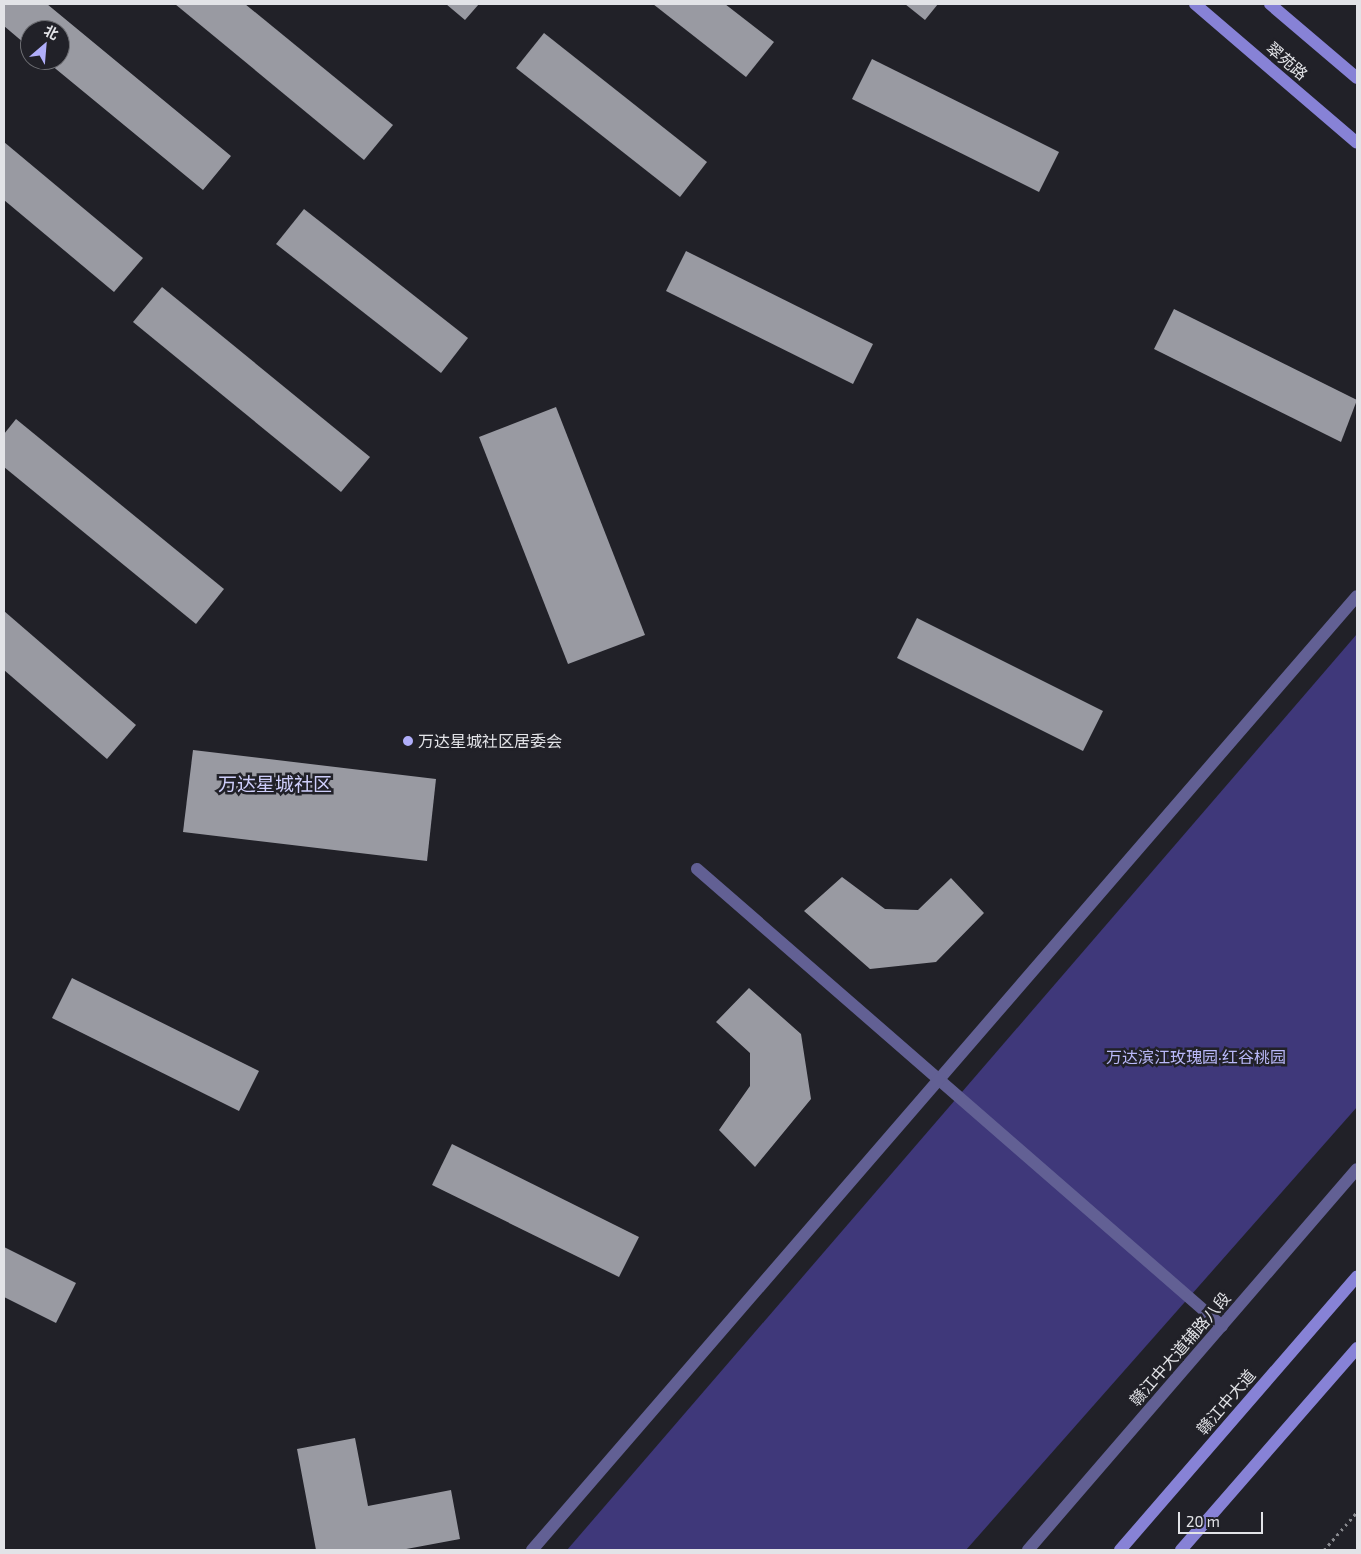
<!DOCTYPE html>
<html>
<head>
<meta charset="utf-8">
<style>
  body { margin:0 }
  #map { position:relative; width:1361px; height:1554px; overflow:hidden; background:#212128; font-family:"Exo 2","Noto Sans SC",sans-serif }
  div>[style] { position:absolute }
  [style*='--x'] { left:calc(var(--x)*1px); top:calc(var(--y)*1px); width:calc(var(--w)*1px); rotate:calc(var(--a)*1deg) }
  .green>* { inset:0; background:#3f387a }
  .building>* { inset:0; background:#999aa2 }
  .path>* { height:3px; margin-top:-1.5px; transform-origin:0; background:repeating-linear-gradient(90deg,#88898e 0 2.5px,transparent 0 6.5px) }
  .minor>* { height:12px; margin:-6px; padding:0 6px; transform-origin:6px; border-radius:6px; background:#626094 }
  .tertiary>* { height:12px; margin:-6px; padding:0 6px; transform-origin:6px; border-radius:6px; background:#626094 }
  .secondary>* { height:12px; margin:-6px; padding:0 6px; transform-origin:6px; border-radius:6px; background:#8782d6 }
  .dots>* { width:14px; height:14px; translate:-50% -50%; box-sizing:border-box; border:2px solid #212128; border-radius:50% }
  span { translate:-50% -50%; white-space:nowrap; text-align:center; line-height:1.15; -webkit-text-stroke:5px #212128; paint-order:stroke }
  .street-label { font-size:16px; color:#e2e3e7 }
  .poi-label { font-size:16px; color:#e2e3e7 }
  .left { translate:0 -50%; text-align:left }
  .park-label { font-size:16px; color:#bab9f9 }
  .quarter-label { font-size:19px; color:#cecefa }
  .frame { position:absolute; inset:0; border:5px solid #e2e3e7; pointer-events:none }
  .north { position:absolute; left:20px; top:20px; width:50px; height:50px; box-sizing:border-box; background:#212128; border:1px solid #6e6f74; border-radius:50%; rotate:27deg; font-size:14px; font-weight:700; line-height:20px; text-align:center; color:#e2e3e7 }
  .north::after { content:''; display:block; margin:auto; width:18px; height:22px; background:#b0aefa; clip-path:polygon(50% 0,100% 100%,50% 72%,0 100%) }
  .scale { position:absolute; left:1178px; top:1512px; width:85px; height:22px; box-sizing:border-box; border:2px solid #e2e3e7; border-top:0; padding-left:6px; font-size:15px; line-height:18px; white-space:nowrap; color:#e2e3e7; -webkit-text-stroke:4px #212128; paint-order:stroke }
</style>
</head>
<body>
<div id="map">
  <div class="green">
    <i style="clip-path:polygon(1357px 634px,1357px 1107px,966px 1550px,567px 1550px)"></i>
  </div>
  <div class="building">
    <i style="clip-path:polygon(4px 4px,47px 4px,231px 156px,203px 190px,45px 60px,60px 60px,60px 30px,30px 30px,30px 48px,4px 26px)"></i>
    <i style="clip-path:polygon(175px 4px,245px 4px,393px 125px,364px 160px)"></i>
    <i style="clip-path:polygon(446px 4px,479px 4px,465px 20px)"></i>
    <i style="clip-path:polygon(653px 4px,725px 4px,774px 42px,746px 77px)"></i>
    <i style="clip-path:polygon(905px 4px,938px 4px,925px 20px)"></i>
    <i style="clip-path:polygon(544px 33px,707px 162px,680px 197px,516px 68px)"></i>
    <i style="clip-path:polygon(872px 59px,1059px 152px,1039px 192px,852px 99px)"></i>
    <i style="clip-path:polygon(4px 142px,143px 258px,114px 292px,4px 200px)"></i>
    <i style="clip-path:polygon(304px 209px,468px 338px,441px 373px,276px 244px)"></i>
    <i style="clip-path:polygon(686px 251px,873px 344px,853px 384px,666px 291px)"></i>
    <i style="clip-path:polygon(162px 287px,370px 457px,341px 492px,133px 322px)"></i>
    <i style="clip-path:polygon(1174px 309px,1357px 400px,1341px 442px,1154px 349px)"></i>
    <i style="clip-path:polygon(556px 407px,645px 635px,568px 664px,479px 437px)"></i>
    <i style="clip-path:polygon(16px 419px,224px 589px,196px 624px,4px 467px,4px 434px)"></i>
    <i style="clip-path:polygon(4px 611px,136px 725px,107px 759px,4px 670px)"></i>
    <i style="clip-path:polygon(917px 618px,1103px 711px,1083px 751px,897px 658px)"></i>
    <i style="clip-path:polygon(193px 750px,436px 779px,427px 861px,183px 832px)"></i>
    <i style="clip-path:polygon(842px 877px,885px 909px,918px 910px,951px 878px,984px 913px,936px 962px,870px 969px,804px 911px)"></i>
    <i style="clip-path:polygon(72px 978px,259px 1071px,239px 1111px,52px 1018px)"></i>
    <i style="clip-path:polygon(749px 988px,801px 1034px,811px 1099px,755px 1167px,719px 1130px,750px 1086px,750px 1053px,716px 1022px)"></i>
    <i style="clip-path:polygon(452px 1144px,639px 1237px,619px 1277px,432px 1185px)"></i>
    <i style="clip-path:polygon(4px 1247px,76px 1283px,56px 1323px,4px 1297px)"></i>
    <i style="clip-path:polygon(355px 1438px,368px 1506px,451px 1490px,460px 1539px,401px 1550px,316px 1550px,297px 1449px)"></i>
  </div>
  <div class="path">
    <i style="--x:1324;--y:1550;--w:50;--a:-49"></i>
  </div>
  <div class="minor">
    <i style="--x:697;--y:869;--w:696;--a:41.04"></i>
    <i style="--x:532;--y:1550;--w:1261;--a:-49.15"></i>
  </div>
  <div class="tertiary">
    <i style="--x:1028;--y:1550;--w:503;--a:-49.19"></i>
  </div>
  <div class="secondary">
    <i style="--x:1195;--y:4;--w:213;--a:40.6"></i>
    <i style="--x:1270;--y:4;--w:114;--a:40.4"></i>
    <i style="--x:1120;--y:1550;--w:362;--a:-49.1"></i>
    <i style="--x:1181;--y:1550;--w:268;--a:-48.9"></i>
  </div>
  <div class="dots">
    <i style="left:408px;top:741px;background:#b0aefa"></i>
  </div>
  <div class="street-label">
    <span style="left:1287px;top:61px;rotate:41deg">翠苑路</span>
    <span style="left:1180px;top:1349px;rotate:-49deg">赣江中大道辅路八段</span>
    <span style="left:1226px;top:1402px;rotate:-49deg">赣江中大道</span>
  </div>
  <div class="poi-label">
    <span class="left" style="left:418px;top:741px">万达星城社区居委会</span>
  </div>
  <div class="park-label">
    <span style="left:1196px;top:1057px">万达滨江玫瑰园·红谷桃园</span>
  </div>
  <div class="quarter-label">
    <span style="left:275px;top:784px">万达星城社区</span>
  </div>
  <div class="frame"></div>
  <div class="north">北</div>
  <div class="scale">20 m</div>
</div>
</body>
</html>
